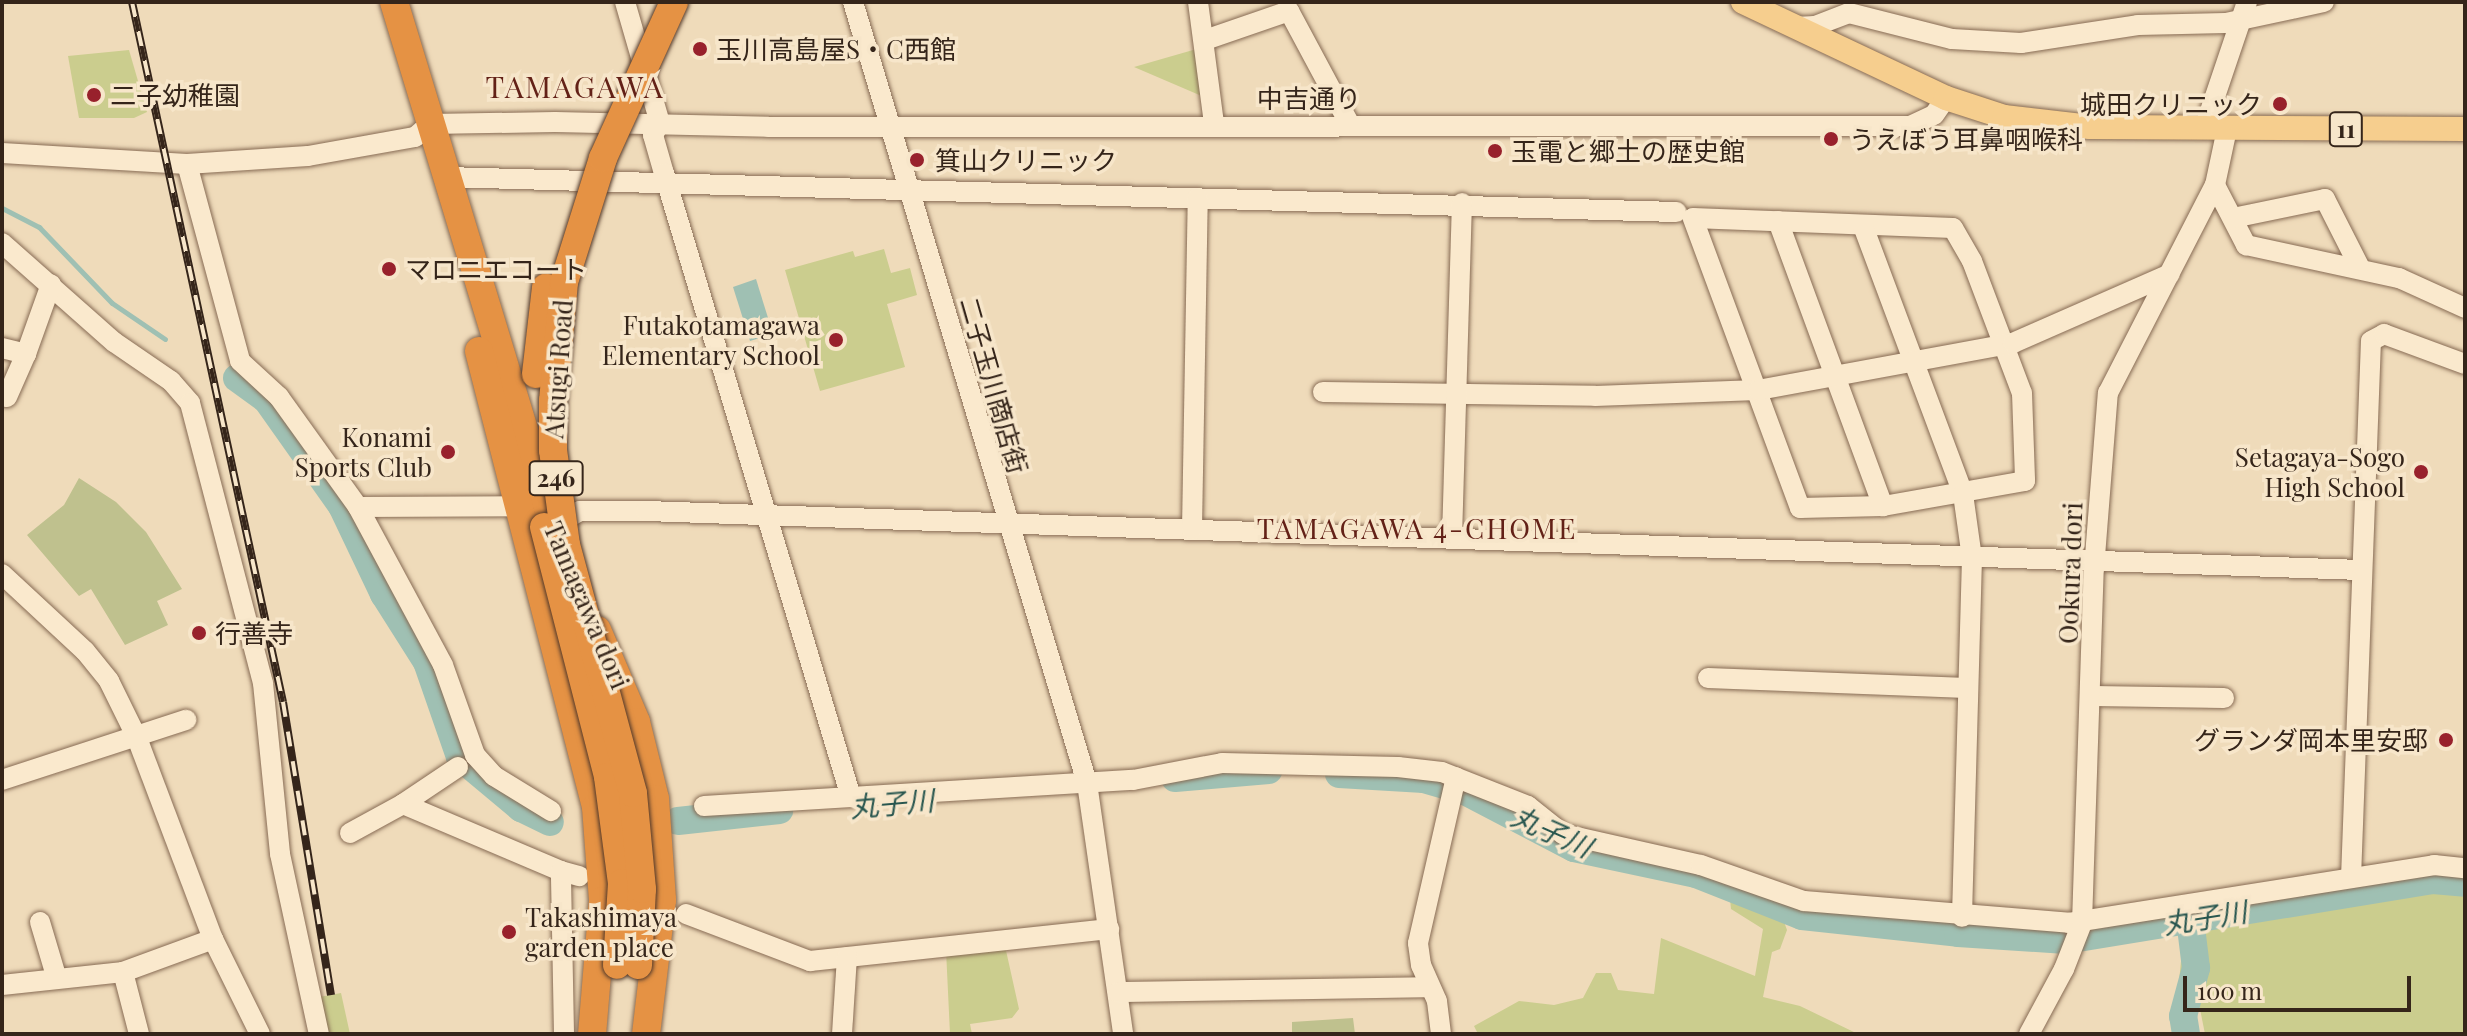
<!DOCTYPE html>
<html>
<head>
<meta charset="utf-8">
<style>
  body { margin:0 }
  #map { position:relative; width:2467px; height:1036px; overflow:hidden; background:#efdbba; font-family:"Playfair Display","Noto Sans JP",serif }
  div>[style] { position:absolute }
  [style*='--x'] { left:calc(var(--x)*1px); top:calc(var(--y)*1px); width:calc(var(--w)*1px); rotate:calc(var(--a)*1deg) }
  .green>* { inset:0; background:#cbcd8e }
  .cemetery>* { inset:0; background:#bfc18e }
  .water>* { inset:0; background:#9fc0b3 }
  .stream>* { height:5px; margin:-2.5px; padding:0 2.5px; transform-origin:2.5px; border-radius:2.5px; background:#9fc0b3 }
  .river>* { height:28px; margin:-14px; padding:0 14px; transform-origin:14px; border-radius:14px; background:#9fc0b3 }
  .roads { filter:drop-shadow(0 0 2px #876b54) drop-shadow(0 0 2px #876b54) }
  .minor>* { height:20px; margin:-10px; padding:0 10px; transform-origin:10px; border-radius:10px; background:#fae9cd }
  .major>* { height:24px; margin:-12px; padding:0 12px; transform-origin:12px; border-radius:12px; background:#f6ce8e }
  .highway>* { height:28px; margin:-14px; padding:0 14px; transform-origin:14px; border-radius:14px; background:#e59244 }
  .rail>* { height:8px; margin-top:-4px; transform-origin:0; background:repeating-linear-gradient(90deg,#f7e6ca 0 15px,#35251a 0 30px); box-sizing:border-box; border-block:2px solid #35251a }
  .bridges { filter:drop-shadow(0 0 2px #543929) drop-shadow(0 0 2px #543929) }
  .highway-bridge>* { height:28px; margin:-14px; padding:0 14px; transform-origin:14px; border-radius:14px; background:#e59244 }
  .dots>* { width:22px; height:22px; translate:-50% -50%; box-sizing:border-box; border:4px solid #f7e6ca; border-radius:50% }
  span { translate:-50% -50%; white-space:nowrap; text-align:center; line-height:1.15; -webkit-text-stroke:7px #f7e6ca; paint-order:stroke }
  .shield-label span { padding:2px 6px; background:#f7e6ca; border:2px solid; border-radius:6px; -webkit-text-stroke-width:0 }
  .shield-label { font-size:24px; color:#35251a; font-weight:700 }
  .poi-label { font-size:26px; color:#35251a }
  .left { translate:0 -50%; text-align:left }
  .right { translate:-100% -50%; text-align:right }
  .street-label { font-size:26px; color:#35251a }
  .neighbourhood-label { font-size:28px; color:#632117; letter-spacing:2px }
  .water-label { font-size:28px; color:#28564f; font-style:italic }
  .quarter-label { font-size:30px; color:#632117; letter-spacing:2px }
  .frame { position:absolute; inset:0; border:4px solid #35251a; pointer-events:none }
  .scale { position:absolute; left:2183px; top:976px; width:228px; height:36px; box-sizing:border-box; border:4px solid #35251a; border-top:0; padding-left:10px; font-size:24px; line-height:28px; white-space:nowrap; color:#35251a; -webkit-text-stroke:6px #f7e6ca; paint-order:stroke }
</style>
</head>
<body>
<div id="map">
  <div class="green">
    <i style="clip-path:polygon(1200px 48px,1204px 97px,1134px 67px)"></i>
    <i style="clip-path:polygon(129px 50px,147px 112px,134px 118px,79px 118px,68px 56px)"></i>
    <i style="clip-path:polygon(884px 249px,891px 273px,910px 268px,917px 295px,887px 304px,905px 367px,820px 391px,785px 270px,853px 251px,855px 257px)"></i>
    <i style="clip-path:polygon(2422px 885px,2465px 887px,2465px 1034px,2205px 1034px,2199px 1004px,2179px 981px,2184px 932px,2194px 917px)"></i>
    <i style="clip-path:polygon(1730px 899px,1783px 919px,1787px 930px,1780px 949px,1772px 952px,1763px 997px,1800px 1006px,1858px 1034px,1478px 1034px,1474px 1026px,1519px 1001px,1554px 1005px,1583px 998px,1596px 973px,1611px 973px,1618px 990px,1654px 994px,1661px 938px,1755px 976px,1763px 929px,1731px 909px)"></i>
    <i style="clip-path:polygon(1005px 946px,1019px 1009px,1012px 1018px,970px 1024px,972px 1034px,950px 1034px,946px 950px)"></i>
    <i style="clip-path:polygon(341px 993px,350px 1034px,327px 1034px,319px 997px)"></i>
  </div>
  <div class="cemetery">
    <i style="clip-path:polygon(79px 478px,116px 502px,146px 532px,182px 589px,157px 601px,168px 625px,125px 645px,91px 589px,79px 596px,27px 535px,64px 505px)"></i>
    <i style="clip-path:polygon(1353px 1018px,1355px 1034px,1287px 1034px,1292px 1032px,1292px 1022px)"></i>
  </div>
  <div class="water">
    <i style="clip-path:polygon(756px 279px,773px 334px,750px 341px,733px 287px)"></i>
  </div>
  <div class="stream">
    <i style="--x:2;--y:208;--w:42;--a:27.2"></i>
    <i style="--x:39;--y:227;--w:105;--a:46.2"></i>
    <i style="--x:112;--y:303;--w:64;--a:34.2"></i>
  </div>
  <div class="river">
    <i style="--x:237;--y:378;--w:37;--a:36"></i>
    <i style="--x:267;--y:400;--w:130;--a:54.7"></i>
    <i style="--x:342;--y:506;--w:98;--a:64.5"></i>
    <i style="--x:384;--y:594;--w:80;--a:57.7"></i>
    <i style="--x:427;--y:662;--w:101;--a:70.8"></i>
    <i style="--x:460;--y:757;--w:80;--a:39.9"></i>
    <i style="--x:521;--y:808;--w:32;--a:26"></i>
    <i style="--x:1339;--y:774;--w:85;--a:3.4"></i>
    <i style="--x:1424;--y:779;--w:43;--a:16.3"></i>
    <i style="--x:1465;--y:791;--w:123;--a:27.6"></i>
    <i style="--x:1574;--y:848;--w:125;--a:12"></i>
    <i style="--x:1696;--y:874;--w:114;--a:21.6"></i>
    <i style="--x:1802;--y:916;--w:157;--a:6.2"></i>
    <i style="--x:1958;--y:933;--w:108;--a:3.7"></i>
    <i style="--x:2066;--y:940;--w:372;--a:-9.3"></i>
    <i style="--x:2433;--y:880;--w:32;--a:5"></i>
    <i style="--x:1175;--y:778;--w:94;--a:-4.9"></i>
    <i style="--x:678;--y:821;--w:102;--a:-6.2"></i>
    <i style="--x:2186;--y:1034;--w:18;--a:-99"></i>
    <i style="--x:2183;--y:1016;--w:50;--a:-74.8"></i>
    <i style="--x:2196;--y:968;--w:49;--a:-97"></i>
  </div>
  <div class="roads">
    <div class="minor">
      <i style="--x:625;--y:2;--w:126;--a:73.9"></i>
      <i style="--x:660;--y:123;--w:14;--a:120"></i>
      <i style="--x:653;--y:135;--w:40;--a:74"></i>
      <i style="--x:664;--y:173;--w:651;--a:73.32"></i>
      <i style="--x:853;--y:2;--w:815;--a:73.32"></i>
      <i style="--x:1087;--y:783;--w:254;--a:81.8"></i>
      <i style="--x:1198;--y:2;--w:123;--a:82.5"></i>
      <i style="--x:1795;--y:27;--w:20;--a:-3"></i>
      <i style="--x:1815;--y:26;--w:36;--a:-21"></i>
      <i style="--x:1849;--y:13;--w:106;--a:14.2"></i>
      <i style="--x:1952;--y:39;--w:69;--a:3.3"></i>
      <i style="--x:2021;--y:43;--w:118;--a:-8.7"></i>
      <i style="--x:2138;--y:25;--w:88;--a:-1.3"></i>
      <i style="--x:2226;--y:23;--w:100;--a:-12.1"></i>
      <i style="--x:1205;--y:40;--w:89;--a:-19"></i>
      <i style="--x:1289;--y:11;--w:127;--a:61.8"></i>
      <i style="--x:2204;--y:129;--w:134;--a:-71.3"></i>
      <i style="--x:2;--y:153;--w:185;--a:3.4"></i>
      <i style="--x:187;--y:164;--w:121;--a:-3.8"></i>
      <i style="--x:308;--y:156;--w:109;--a:-10.1"></i>
      <i style="--x:415;--y:137;--w:20;--a:-41"></i>
      <i style="--x:430;--y:124;--w:125;--a:-0.9"></i>
      <i style="--x:555;--y:122;--w:213;--a:1.3"></i>
      <i style="--x:768;--y:127;--w:1142;--a:-0.05"></i>
      <i style="--x:1910;--y:126;--w:26;--a:-25"></i>
      <i style="--x:1934;--y:115;--w:21;--a:-55"></i>
      <i style="--x:187;--y:164;--w:204;--a:74.9"></i>
      <i style="--x:240;--y:361;--w:53;--a:42.7"></i>
      <i style="--x:279;--y:397;--w:135;--a:54.3"></i>
      <i style="--x:358;--y:507;--w:179;--a:61.7"></i>
      <i style="--x:443;--y:665;--w:96;--a:70.4"></i>
      <i style="--x:475;--y:755;--w:28;--a:48"></i>
      <i style="--x:494;--y:776;--w:67;--a:31.6"></i>
      <i style="--x:446;--y:177;--w:1231;--a:1.63"></i>
      <i style="--x:2215;--y:185;--w:68;--a:62.7"></i>
      <i style="--x:2246;--y:245;--w:157;--a:12.2"></i>
      <i style="--x:2399;--y:278;--w:72;--a:24.4"></i>
      <i style="--x:1693;--y:218;--w:260;--a:2.2"></i>
      <i style="--x:1953;--y:228;--w:38;--a:60"></i>
      <i style="--x:1972;--y:261;--w:141;--a:69.3"></i>
      <i style="--x:2022;--y:393;--w:88;--a:88"></i>
      <i style="--x:2025;--y:481;--w:144;--a:170"></i>
      <i style="--x:1883;--y:506;--w:83;--a:178.6"></i>
      <i style="--x:1800;--y:508;--w:309;--a:-110.3"></i>
      <i style="--x:2233;--y:218;--w:94;--a:-11.7"></i>
      <i style="--x:2325;--y:199;--w:75;--a:63.1"></i>
      <i style="--x:1778;--y:221;--w:304;--a:69.8"></i>
      <i style="--x:1863;--y:226;--w:286;--a:69.5"></i>
      <i style="--x:1963;--y:494;--w:65;--a:82"></i>
      <i style="--x:1972;--y:558;--w:359;--a:91.6"></i>
      <i style="--x:2;--y:243;--w:149;--a:41.5"></i>
      <i style="--x:114;--y:342;--w:69;--a:34.4"></i>
      <i style="--x:171;--y:381;--w:29;--a:49"></i>
      <i style="--x:190;--y:403;--w:289;--a:75.4"></i>
      <i style="--x:263;--y:683;--w:172;--a:84.3"></i>
      <i style="--x:280;--y:854;--w:184;--a:77.8"></i>
      <i style="--x:2;--y:348;--w:25;--a:14"></i>
      <i style="--x:26;--y:354;--w:74;--a:-70.3"></i>
      <i style="--x:1323;--y:392;--w:272;--a:0.8"></i>
      <i style="--x:1595;--y:396;--w:163;--a:-2.1"></i>
      <i style="--x:1758;--y:390;--w:259;--a:-10.4"></i>
      <i style="--x:2013;--y:343;--w:171;--a:-23.7"></i>
      <i style="--x:7;--y:397;--w:47;--a:-66.2"></i>
      <i style="--x:358;--y:507;--w:164;--a:-0.3"></i>
      <i style="--x:552;--y:527;--w:32;--a:-30"></i>
      <i style="--x:580;--y:511;--w:66;--a:0"></i>
      <i style="--x:646;--y:511;--w:1714;--a:1.97"></i>
      <i style="--x:1192;--y:529;--w:331;--a:-89"></i>
      <i style="--x:1452;--y:538;--w:335;--a:-88.3"></i>
      <i style="--x:2;--y:574;--w:113;--a:42.9"></i>
      <i style="--x:85;--y:651;--w:38;--a:51"></i>
      <i style="--x:109;--y:681;--w:64;--a:63.8"></i>
      <i style="--x:137;--y:738;--w:215;--a:69.3"></i>
      <i style="--x:213;--y:939;--w:106;--a:63.7"></i>
      <i style="--x:1708;--y:678;--w:259;--a:2.2"></i>
      <i style="--x:2093;--y:696;--w:131;--a:0.9"></i>
      <i style="--x:458;--y:767;--w:66;--a:146.1"></i>
      <i style="--x:403;--y:804;--w:172;--a:23"></i>
      <i style="--x:2;--y:780;--w:194;--a:-18.1"></i>
      <i style="--x:704;--y:806;--w:430;--a:-3.5"></i>
      <i style="--x:1133;--y:780;--w:91;--a:-10.8"></i>
      <i style="--x:1222;--y:763;--w:176;--a:1.3"></i>
      <i style="--x:1398;--y:767;--w:44;--a:6.5"></i>
      <i style="--x:1442;--y:772;--w:92;--a:21.6"></i>
      <i style="--x:1528;--y:806;--w:45;--a:38.7"></i>
      <i style="--x:1563;--y:834;--w:141;--a:12.7"></i>
      <i style="--x:1701;--y:865;--w:109;--a:19.3"></i>
      <i style="--x:1804;--y:901;--w:266;--a:4.7"></i>
      <i style="--x:2069;--y:923;--w:370;--a:-9"></i>
      <i style="--x:2434;--y:865;--w:31;--a:6"></i>
      <i style="--x:350;--y:833;--w:60;--a:-28.7"></i>
      <i style="--x:2351;--y:878;--w:537;--a:-87.87"></i>
      <i style="--x:2371;--y:341;--w:15;--a:-28"></i>
      <i style="--x:2384;--y:334;--w:86;--a:20.3"></i>
      <i style="--x:686;--y:914;--w:133;--a:20.8"></i>
      <i style="--x:810;--y:961;--w:301;--a:-6.1"></i>
      <i style="--x:40;--y:922;--w:59;--a:73.4"></i>
      <i style="--x:123;--y:972;--w:64;--a:75.5"></i>
      <i style="--x:2;--y:985;--w:122;--a:-6.1"></i>
      <i style="--x:123;--y:972;--w:96;--a:-20.1"></i>
      <i style="--x:1118;--y:992;--w:312;--a:-0.9"></i>
      <i style="--x:564;--y:1034;--w:163;--a:-91.1"></i>
      <i style="--x:561;--y:871;--w:19;--a:16"></i>
      <i style="--x:842;--y:1034;--w:77;--a:-86.3"></i>
      <i style="--x:1441;--y:1034;--w:33;--a:-97"></i>
      <i style="--x:1437;--y:1001;--w:39;--a:-114"></i>
      <i style="--x:1421;--y:965;--w:22;--a:-98"></i>
      <i style="--x:1418;--y:943;--w:170;--a:-77.1"></i>
      <i style="--x:2029;--y:1034;--w:74;--a:-61.7"></i>
      <i style="--x:2064;--y:969;--w:49;--a:-68.6"></i>
      <i style="--x:2082;--y:923;--w:354;--a:-88.1"></i>
      <i style="--x:2094;--y:569;--w:177;--a:-85.5"></i>
      <i style="--x:2108;--y:393;--w:234;--a:-62.8"></i>
      <i style="--x:2215;--y:185;--w:57;--a:-77.9"></i>
    </div>
    <div class="major">
      <i style="--x:1743;--y:2;--w:225;--a:25.3"></i>
      <i style="--x:1946;--y:98;--w:61;--a:18.1"></i>
      <i style="--x:2004;--y:117;--w:87;--a:6.6"></i>
      <i style="--x:2090;--y:127;--w:375;--a:0.3"></i>
    </div>
    <div class="highway">
      <i style="--x:394;--y:2;--w:571;--a:73.09"></i>
      <i style="--x:479;--y:351;--w:471;--a:75.6"></i>
      <i style="--x:596;--y:807;--w:94;--a:85.7"></i>
      <i style="--x:603;--y:901;--w:133;--a:94.7"></i>
      <i style="--x:597;--y:630;--w:100;--a:67"></i>
      <i style="--x:636;--y:722;--w:79;--a:76.1"></i>
      <i style="--x:655;--y:799;--w:101;--a:86"></i>
      <i style="--x:662;--y:900;--w:135;--a:96.8"></i>
    </div>
  </div>
  <div class="rail">
    <i style="--x:132;--y:2;--w:716;--a:77.83"></i>
    <i style="--x:283;--y:702;--w:297;--a:80.7"></i>
  </div>
  <div class="bridges">
    <div class="highway-bridge">
      <i style="--x:536;--y:374;--w:87;--a:-83.4"></i>
      <i style="--x:544;--y:527;--w:258;--a:75.6"></i>
      <i style="--x:608;--y:777;--w:107;--a:82.5"></i>
      <i style="--x:622;--y:883;--w:82;--a:93.5"></i>
      <i style="--x:638;--y:965;--w:76;--a:-87"></i>
      <i style="--x:642;--y:889;--w:96;--a:-95.4"></i>
      <i style="--x:633;--y:793;--w:257;--a:-105.1"></i>
      <i style="--x:566;--y:545;--w:96;--a:-97.8"></i>
      <i style="--x:553;--y:450;--w:49;--a:-90"></i>
      <i style="--x:553;--y:401;--w:120;--a:-84.7"></i>
      <i style="--x:564;--y:282;--w:130;--a:-72.5"></i>
      <i style="--x:603;--y:158;--w:171;--a:-65.5"></i>
    </div>
  </div>
  <div class="dots">
    <i style="left:700px;top:49px;background:#98212c"></i>
    <i style="left:94px;top:95px;background:#98212c"></i>
    <i style="left:2280px;top:104px;background:#98212c"></i>
    <i style="left:1831px;top:139px;background:#98212c"></i>
    <i style="left:1495px;top:151px;background:#98212c"></i>
    <i style="left:917px;top:160px;background:#98212c"></i>
    <i style="left:389px;top:269px;background:#98212c"></i>
    <i style="left:836px;top:340px;background:#98212c"></i>
    <i style="left:448px;top:452px;background:#98212c"></i>
    <i style="left:2421px;top:472px;background:#98212c"></i>
    <i style="left:199px;top:633px;background:#98212c"></i>
    <i style="left:2446px;top:740px;background:#98212c"></i>
    <i style="left:509px;top:932px;background:#98212c"></i>
  </div>
  <div class="shield-label">
    <span style="left:2346px;top:129px">11</span>
    <span style="left:556px;top:478px">246</span>
  </div>
  <div class="poi-label">
    <span class="left" style="left:716px;top:49px">玉川高島屋S・C西館</span>
    <span class="left" style="left:110px;top:95px">二子幼稚園</span>
    <span class="right" style="left:2262px;top:104px">城田クリニック</span>
    <span class="left" style="left:1849px;top:139px">うえぼう耳鼻咽喉科</span>
    <span class="left" style="left:1511px;top:151px">玉電と郷土の歴史館</span>
    <span class="left" style="left:935px;top:160px">箕山クリニック</span>
    <span class="left" style="left:405px;top:269px">マロニエコート</span>
    <span class="right" style="left:820px;top:340px">Futakotamagawa<br>Elementary School</span>
    <span class="right" style="left:432px;top:452px">Konami<br>Sports Club</span>
    <span class="right" style="left:2405px;top:472px">Setagaya-Sogo<br>High School</span>
    <span class="left" style="left:215px;top:633px">行善寺</span>
    <span class="right" style="left:2428px;top:740px">グランダ岡本里安邸</span>
    <span class="left" style="left:525px;top:932px">Takashimaya<br>garden place</span>
  </div>
  <div class="street-label">
    <span style="left:1309px;top:98px">中吉通り</span>
    <span style="left:558px;top:369px;rotate:-86deg">Atsugi Road</span>
    <span style="left:994px;top:385px;rotate:74deg">二子玉川商店街</span>
    <span style="left:2070px;top:573px;rotate:-88deg">Ookura dori</span>
    <span style="left:587px;top:605px;rotate:67deg">Tamagawa dori</span>
  </div>
  <div class="neighbourhood-label">
    <span style="left:1417px;top:528px">TAMAGAWA 4-CHOME</span>
  </div>
  <div class="water-label">
    <span style="left:892px;top:803px;rotate:-5deg">丸子川</span>
    <span style="left:1552px;top:831px;rotate:24deg">丸子川</span>
    <span style="left:2205px;top:917px;rotate:-9deg">丸子川</span>
  </div>
  <div class="quarter-label">
    <span style="left:575px;top:86px">TAMAGAWA</span>
  </div>
  <div class="frame"></div>
  <div class="scale">100 m</div>
</div>
</body>
</html>
